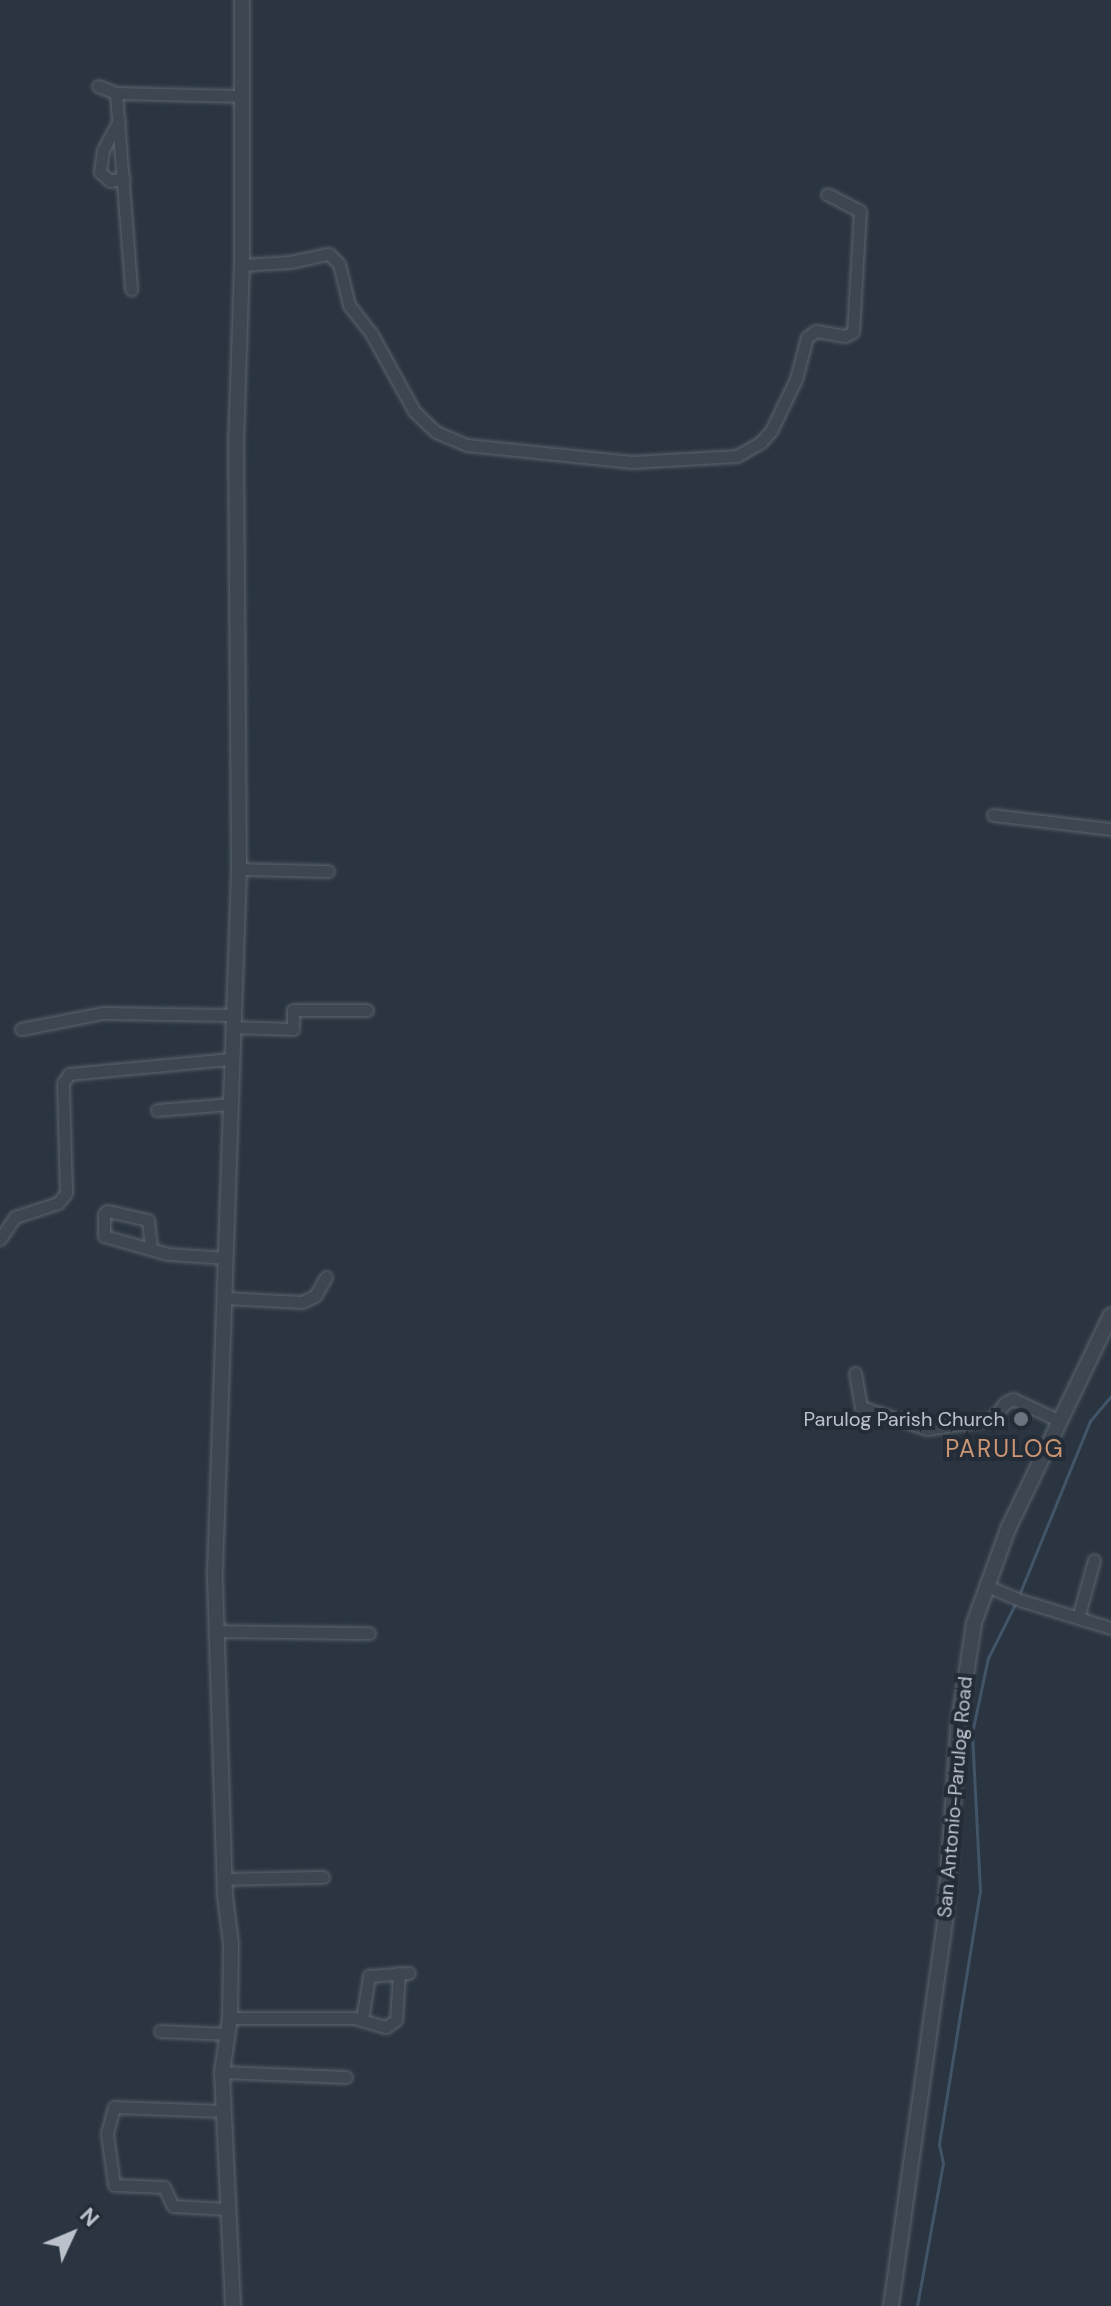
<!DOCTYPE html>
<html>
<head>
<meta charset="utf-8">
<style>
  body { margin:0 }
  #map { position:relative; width:1111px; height:2306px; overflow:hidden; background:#2a3541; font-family:"DM Sans",sans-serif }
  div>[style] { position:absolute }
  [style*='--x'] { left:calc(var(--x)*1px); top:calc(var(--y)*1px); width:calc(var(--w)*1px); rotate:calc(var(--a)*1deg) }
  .stream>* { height:3px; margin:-1.5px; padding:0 1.5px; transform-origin:1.5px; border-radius:1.5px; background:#425468 }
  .roads { filter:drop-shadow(0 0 2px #5c656e) drop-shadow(0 0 2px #5c656e) }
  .minor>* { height:11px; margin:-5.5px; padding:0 5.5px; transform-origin:5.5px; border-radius:5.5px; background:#3e4751 }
  .tertiary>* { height:14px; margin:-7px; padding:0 7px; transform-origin:7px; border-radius:7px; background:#3e4751 }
  .dots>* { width:22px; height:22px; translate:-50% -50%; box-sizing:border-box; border:4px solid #232c37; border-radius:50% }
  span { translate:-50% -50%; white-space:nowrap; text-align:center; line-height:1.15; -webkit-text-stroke:8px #232c37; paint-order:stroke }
  .poi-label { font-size:20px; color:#bbc2cb }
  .right { translate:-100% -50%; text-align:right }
  .street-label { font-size:20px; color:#bbc2cb }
  .quarter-label { font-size:24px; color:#cc9675; letter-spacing:2px }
  .north { position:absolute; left:32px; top:2194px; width:80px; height:80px; -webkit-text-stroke:6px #232c37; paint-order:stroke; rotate:46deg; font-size:22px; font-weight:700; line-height:32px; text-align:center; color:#bbc2cb }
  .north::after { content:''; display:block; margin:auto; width:28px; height:36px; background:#bbc2cb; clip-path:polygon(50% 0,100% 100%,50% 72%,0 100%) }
</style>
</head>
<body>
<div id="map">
  <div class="stream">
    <i style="--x:1019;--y:1595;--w:188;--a:-67.8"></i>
    <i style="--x:1090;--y:1421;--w:33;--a:-50"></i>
    <i style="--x:917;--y:2306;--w:145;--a:-79.7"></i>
    <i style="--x:943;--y:2163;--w:19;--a:-102"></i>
    <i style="--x:939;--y:2144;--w:256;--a:-80.8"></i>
    <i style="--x:980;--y:1891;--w:158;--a:-92.9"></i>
    <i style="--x:972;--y:1733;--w:77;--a:-78"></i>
    <i style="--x:988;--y:1658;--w:63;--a:-63.4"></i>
  </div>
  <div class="roads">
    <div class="minor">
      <i style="--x:98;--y:86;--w:19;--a:21"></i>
      <i style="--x:116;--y:93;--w:125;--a:1.4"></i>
      <i style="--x:116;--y:93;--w:197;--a:85.6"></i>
      <i style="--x:119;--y:120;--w:34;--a:118"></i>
      <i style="--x:103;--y:150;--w:22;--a:98"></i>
      <i style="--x:100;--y:172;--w:13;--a:42"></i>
      <i style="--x:110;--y:181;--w:14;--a:-12"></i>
      <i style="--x:242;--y:265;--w:48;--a:-3.6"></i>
      <i style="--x:290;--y:262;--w:40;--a:-12"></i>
      <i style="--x:329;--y:254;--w:14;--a:45"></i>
      <i style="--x:339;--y:264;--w:42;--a:76.3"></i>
      <i style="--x:349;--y:305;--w:36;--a:52"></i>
      <i style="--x:371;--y:333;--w:89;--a:61.1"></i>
      <i style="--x:414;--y:411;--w:30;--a:44"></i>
      <i style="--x:436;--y:432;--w:34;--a:23"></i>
      <i style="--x:467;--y:445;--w:166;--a:5.9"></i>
      <i style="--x:632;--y:462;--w:105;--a:-3.3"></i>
      <i style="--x:737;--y:456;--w:28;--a:-30"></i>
      <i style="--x:761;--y:442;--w:15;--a:-48"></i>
      <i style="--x:771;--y:431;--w:58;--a:-64.3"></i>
      <i style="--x:796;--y:379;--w:43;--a:-75.3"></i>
      <i style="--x:807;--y:337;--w:11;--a:-34"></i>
      <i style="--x:816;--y:331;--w:29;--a:10"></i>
      <i style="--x:845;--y:336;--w:9;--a:-27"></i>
      <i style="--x:853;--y:332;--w:121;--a:-86.7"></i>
      <i style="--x:860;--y:211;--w:37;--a:-153"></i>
      <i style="--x:993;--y:815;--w:119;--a:6.8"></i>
      <i style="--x:239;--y:869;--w:89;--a:1.3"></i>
      <i style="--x:232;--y:1027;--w:61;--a:1.9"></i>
      <i style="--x:293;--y:1029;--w:19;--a:-90"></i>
      <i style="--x:293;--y:1010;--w:74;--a:0"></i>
      <i style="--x:21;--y:1029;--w:84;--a:-11"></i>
      <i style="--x:103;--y:1013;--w:129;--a:0.9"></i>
      <i style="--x:157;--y:1110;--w:73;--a:-4.7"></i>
      <i style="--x:0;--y:1239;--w:27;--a:-56"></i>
      <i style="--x:15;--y:1217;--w:45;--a:-18"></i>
      <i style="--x:58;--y:1203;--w:13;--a:-51"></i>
      <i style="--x:66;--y:1193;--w:110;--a:-91.6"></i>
      <i style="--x:63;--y:1083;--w:11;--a:-56"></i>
      <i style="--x:69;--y:1074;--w:164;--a:-5.3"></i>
      <i style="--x:151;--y:1248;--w:28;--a:-96"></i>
      <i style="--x:148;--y:1220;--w:42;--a:-167.6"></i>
      <i style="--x:107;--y:1211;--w:4;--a:135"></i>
      <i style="--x:104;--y:1214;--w:22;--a:90"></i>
      <i style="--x:104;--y:1236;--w:66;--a:15.7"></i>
      <i style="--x:168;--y:1254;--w:58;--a:3.9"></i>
      <i style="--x:224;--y:1298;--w:78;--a:2.9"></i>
      <i style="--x:302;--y:1302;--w:14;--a:-25"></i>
      <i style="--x:315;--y:1296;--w:22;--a:-60"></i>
      <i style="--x:855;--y:1373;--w:35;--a:80"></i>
      <i style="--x:861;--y:1407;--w:70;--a:18.4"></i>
      <i style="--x:927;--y:1429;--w:66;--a:-8.7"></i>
      <i style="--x:992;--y:1419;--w:21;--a:-51"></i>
      <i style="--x:1005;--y:1403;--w:9;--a:-27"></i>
      <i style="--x:1013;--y:1399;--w:50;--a:25"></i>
      <i style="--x:987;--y:1586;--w:39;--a:23"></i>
      <i style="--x:1023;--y:1601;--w:92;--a:17.1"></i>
      <i style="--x:1078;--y:1618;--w:60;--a:-74.6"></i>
      <i style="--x:218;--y:1631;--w:151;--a:0.8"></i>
      <i style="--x:225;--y:1879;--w:98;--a:-1.2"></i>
      <i style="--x:230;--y:2018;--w:124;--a:0"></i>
      <i style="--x:354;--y:2018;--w:33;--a:16"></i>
      <i style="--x:386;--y:2027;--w:12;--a:-35"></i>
      <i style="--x:396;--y:2020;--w:47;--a:-86.3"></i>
      <i style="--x:362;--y:2020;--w:45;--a:-81"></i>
      <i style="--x:369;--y:1976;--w:40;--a:-4.3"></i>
      <i style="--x:160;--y:2031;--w:68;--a:2.5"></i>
      <i style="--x:222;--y:2072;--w:124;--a:2.3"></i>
      <i style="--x:223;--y:2111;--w:109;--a:-177.9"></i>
      <i style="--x:114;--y:2107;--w:28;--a:105"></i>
      <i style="--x:107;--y:2134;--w:51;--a:82.2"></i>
      <i style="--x:114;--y:2185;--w:50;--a:2.3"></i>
      <i style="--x:164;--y:2187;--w:21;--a:65"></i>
      <i style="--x:173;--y:2206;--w:54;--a:3.2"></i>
    </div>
    <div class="tertiary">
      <i style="--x:233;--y:2306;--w:234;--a:-92.7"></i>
      <i style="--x:222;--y:2072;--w:55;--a:-81.6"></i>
      <i style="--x:230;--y:2018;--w:75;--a:-89.2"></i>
      <i style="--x:231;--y:1943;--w:46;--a:-97.4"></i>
      <i style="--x:225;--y:1897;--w:326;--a:-91.8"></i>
      <i style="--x:215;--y:1571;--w:702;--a:-88.04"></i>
      <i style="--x:239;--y:869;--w:425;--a:-90.4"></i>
      <i style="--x:236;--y:444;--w:179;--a:-88.1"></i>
      <i style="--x:242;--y:265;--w:265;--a:-90"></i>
      <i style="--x:891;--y:2306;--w:390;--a:-82"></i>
      <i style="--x:945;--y:1920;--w:192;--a:-86.1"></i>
      <i style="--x:958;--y:1728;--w:106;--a:-81.3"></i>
      <i style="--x:974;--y:1623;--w:100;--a:-70.1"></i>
      <i style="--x:1008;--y:1529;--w:237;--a:-64.3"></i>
    </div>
  </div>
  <div class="dots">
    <i style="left:1021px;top:1419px;background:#6b7280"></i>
  </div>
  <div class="poi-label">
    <span class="right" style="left:1005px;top:1419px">Parulog Parish Church</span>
  </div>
  <div class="street-label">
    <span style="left:955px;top:1797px;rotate:-85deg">San Antonio-Parulog Road</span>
  </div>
  <div class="quarter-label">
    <span style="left:1005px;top:1449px">PARULOG</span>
  </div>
  <div class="north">N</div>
</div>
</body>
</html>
